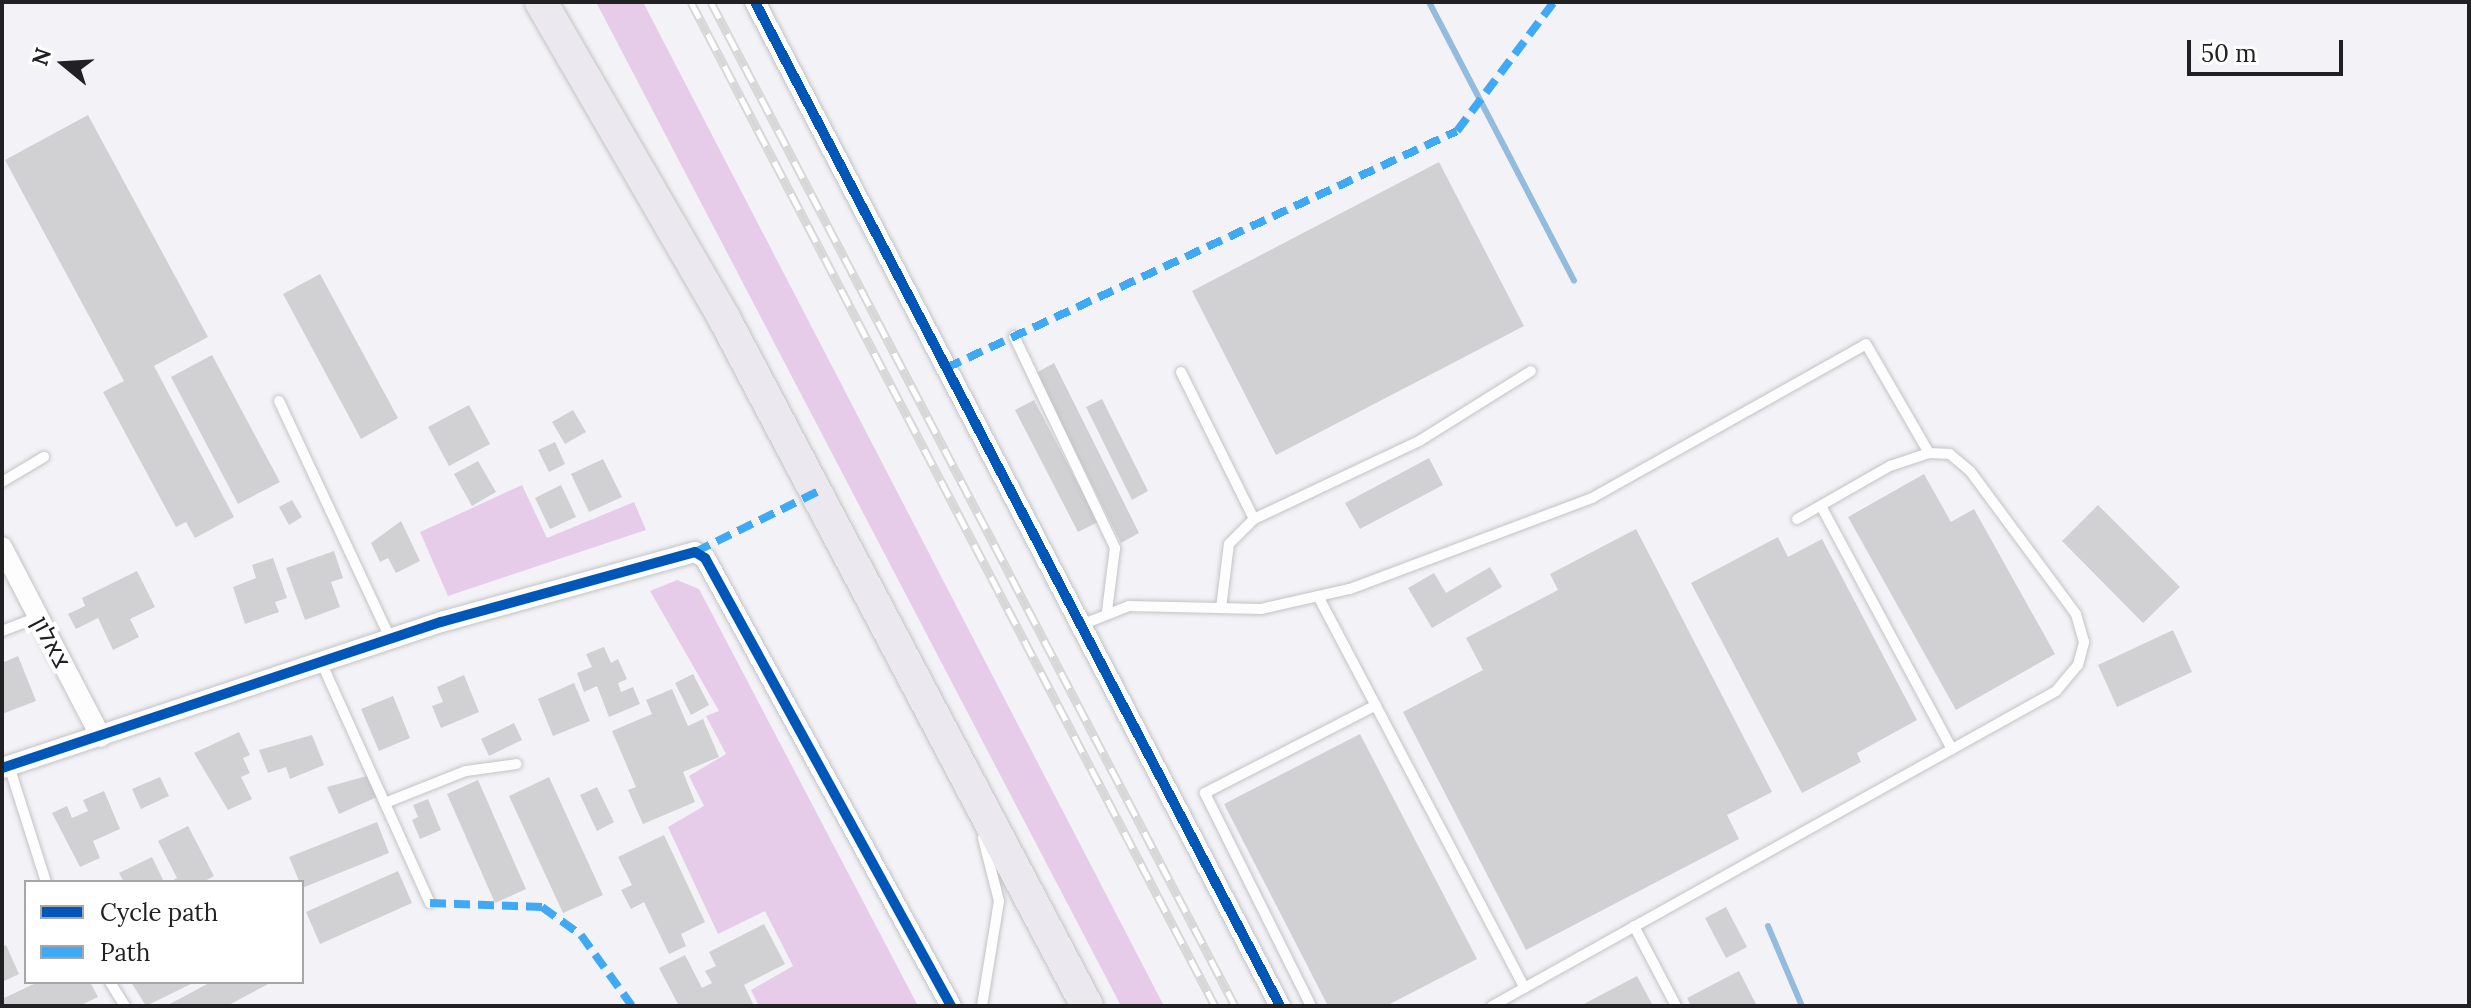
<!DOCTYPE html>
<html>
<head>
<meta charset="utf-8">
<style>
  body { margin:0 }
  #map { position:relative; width:2471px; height:1008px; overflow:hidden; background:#f3f3f7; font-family:Lora,Heebo,serif }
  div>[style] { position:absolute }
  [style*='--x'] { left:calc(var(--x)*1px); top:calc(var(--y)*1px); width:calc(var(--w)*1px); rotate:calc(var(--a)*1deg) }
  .green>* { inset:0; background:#e6cce8 }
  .stream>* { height:6px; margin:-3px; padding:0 3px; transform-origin:3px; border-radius:3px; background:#93bcdc }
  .building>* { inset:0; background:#d1d1d4 }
  .roads { filter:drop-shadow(0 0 2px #c3c3c6) drop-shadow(0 0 2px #c3c3c6) }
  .service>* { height:10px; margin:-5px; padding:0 5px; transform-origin:5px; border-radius:5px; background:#fdfdfe }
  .minor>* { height:20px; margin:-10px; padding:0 10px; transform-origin:10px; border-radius:10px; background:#fdfdfe }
  .primary>* { height:32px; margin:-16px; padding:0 16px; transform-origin:16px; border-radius:16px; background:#ebe8ef }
  .rail>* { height:9px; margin-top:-4.5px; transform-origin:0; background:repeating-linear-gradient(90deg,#fff 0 18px,#d7d7d8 0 36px); box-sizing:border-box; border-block:2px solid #d7d7d8 }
  .quiet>* { height:8px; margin-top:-4px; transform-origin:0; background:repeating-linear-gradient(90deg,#3fa9f5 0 16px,transparent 0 24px) }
  .cycleway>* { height:10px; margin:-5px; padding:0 5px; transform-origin:5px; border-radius:5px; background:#0057b8 }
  span { translate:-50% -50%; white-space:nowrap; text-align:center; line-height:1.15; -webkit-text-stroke:8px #fff; paint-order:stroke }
  .street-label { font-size:24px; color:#212124 }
  .frame { position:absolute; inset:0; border:4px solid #212124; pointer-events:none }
  .legend { position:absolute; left:24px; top:880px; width:280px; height:104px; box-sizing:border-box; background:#fff; border:2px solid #a6a6a7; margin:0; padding:10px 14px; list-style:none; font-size:24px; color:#212124 }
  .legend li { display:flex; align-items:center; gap:16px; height:40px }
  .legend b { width:40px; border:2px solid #a6a6a7 }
  .north { position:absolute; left:24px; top:24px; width:80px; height:80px; -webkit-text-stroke:6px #fff; paint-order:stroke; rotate:288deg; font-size:22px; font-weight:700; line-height:32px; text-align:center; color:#212124 }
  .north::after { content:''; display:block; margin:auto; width:28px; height:36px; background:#212124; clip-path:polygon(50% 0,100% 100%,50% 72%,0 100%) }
  .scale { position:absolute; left:2187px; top:40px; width:156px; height:36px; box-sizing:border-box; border:4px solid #212124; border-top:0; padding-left:10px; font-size:24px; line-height:28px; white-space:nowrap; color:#212124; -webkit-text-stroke:6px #fff; paint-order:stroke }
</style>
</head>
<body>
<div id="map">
  <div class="green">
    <i style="clip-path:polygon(596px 2px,643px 2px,1164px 1006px,1121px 1006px)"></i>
    <i style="clip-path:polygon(522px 485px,547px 538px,634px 502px,646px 530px,448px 596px,420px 532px)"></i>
    <i style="clip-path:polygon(677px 580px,699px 589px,918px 1006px,759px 1006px,751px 990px,793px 966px,765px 911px,718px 934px,668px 827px,704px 806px,689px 776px,726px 754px,706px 716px,719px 711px,650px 591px)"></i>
  </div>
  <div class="stream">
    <i style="--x:1429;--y:2;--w:314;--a:62.5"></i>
    <i style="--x:1768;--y:926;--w:87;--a:67"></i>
  </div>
  <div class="building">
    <i style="clip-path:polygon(88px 115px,208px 337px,154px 366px,234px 517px,195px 538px,186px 522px,176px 527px,103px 392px,124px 381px,5px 160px)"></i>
    <i style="clip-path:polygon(1439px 162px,1524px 326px,1276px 455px,1192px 291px)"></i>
    <i style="clip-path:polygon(320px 274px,398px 418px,361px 439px,283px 294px)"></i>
    <i style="clip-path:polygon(212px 355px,280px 482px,238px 504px,171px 377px)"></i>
    <i style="clip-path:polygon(1054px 363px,1139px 533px,1121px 543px,1036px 373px)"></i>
    <i style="clip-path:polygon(1102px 399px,1148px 491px,1132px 500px,1086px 407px)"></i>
    <i style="clip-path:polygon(1034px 400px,1098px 522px,1078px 532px,1015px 410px)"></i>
    <i style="clip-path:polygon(469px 405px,490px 444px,449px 466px,428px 427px)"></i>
    <i style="clip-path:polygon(573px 410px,586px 432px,565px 444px,552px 422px)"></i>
    <i style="clip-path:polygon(555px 442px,565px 464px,549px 472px,538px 450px)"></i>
    <i style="clip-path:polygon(1429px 458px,1443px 485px,1360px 529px,1345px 503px)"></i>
    <i style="clip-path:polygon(603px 459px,622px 497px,589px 512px,571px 474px)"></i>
    <i style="clip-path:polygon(478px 461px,496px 492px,472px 506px,454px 474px)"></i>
    <i style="clip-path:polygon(1924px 474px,1951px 522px,1974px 509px,2055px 654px,1956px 710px,1848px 517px)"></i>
    <i style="clip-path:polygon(561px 485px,576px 517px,550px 529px,535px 498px)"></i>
    <i style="clip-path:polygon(292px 500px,302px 517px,289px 525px,279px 507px)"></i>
    <i style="clip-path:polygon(2098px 505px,2180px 587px,2143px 623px,2062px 541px)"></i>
    <i style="clip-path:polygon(401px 521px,420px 561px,396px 573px,388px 558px,380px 562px,371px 543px)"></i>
    <i style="clip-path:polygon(1636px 529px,1772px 792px,1727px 815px,1739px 839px,1526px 950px,1403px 712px,1483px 670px,1466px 638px,1558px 590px,1550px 574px)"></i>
    <i style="clip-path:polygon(1778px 537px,1788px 557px,1822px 539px,1917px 720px,1857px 753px,1861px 762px,1802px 793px,1691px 583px)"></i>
    <i style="clip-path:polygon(334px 551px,343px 578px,331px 582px,340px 607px,305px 620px,286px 568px)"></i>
    <i style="clip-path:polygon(273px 558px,287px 598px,275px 602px,279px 612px,245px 624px,233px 587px,256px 578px,252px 565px)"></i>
    <i style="clip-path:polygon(1490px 567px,1502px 587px,1432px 628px,1408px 588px,1434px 573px,1446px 593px)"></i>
    <i style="clip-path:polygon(137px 571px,155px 607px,130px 619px,139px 637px,113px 650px,98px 618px,76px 629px,68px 614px,85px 606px,82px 598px)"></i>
    <i style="clip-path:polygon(2173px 630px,2192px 672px,2117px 707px,2098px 665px)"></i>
    <i style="clip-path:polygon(604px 647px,611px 663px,618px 659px,627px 679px,618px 683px,621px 692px,633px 687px,640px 704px,609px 717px,597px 686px,584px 692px,577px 673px,592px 667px,586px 654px)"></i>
    <i style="clip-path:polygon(18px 656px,36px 701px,2px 714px,2px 663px)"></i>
    <i style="clip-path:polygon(693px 674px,709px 705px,691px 715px,675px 683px)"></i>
    <i style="clip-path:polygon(464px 675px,479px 712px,441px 728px,432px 706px,443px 702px,437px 687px)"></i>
    <i style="clip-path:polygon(574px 683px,590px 721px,553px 736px,538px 699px)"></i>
    <i style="clip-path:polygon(672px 689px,688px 726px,703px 719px,719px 757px,683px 772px,695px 802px,643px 824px,628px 790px,636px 787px,612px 731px,652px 714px,646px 700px)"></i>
    <i style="clip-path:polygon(393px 696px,410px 738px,379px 751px,361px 709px)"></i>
    <i style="clip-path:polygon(514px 723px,522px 740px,489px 756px,481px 739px)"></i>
    <i style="clip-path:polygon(239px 732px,250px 755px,243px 758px,250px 773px,241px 777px,252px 799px,228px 810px,194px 753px)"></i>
    <i style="clip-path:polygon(1360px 734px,1477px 959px,1386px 1006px,1328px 1006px,1224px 804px)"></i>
    <i style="clip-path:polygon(312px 735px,324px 765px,290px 779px,286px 767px,268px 773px,259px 750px)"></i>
    <i style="clip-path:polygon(367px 776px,377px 797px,339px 814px,327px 787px)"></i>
    <i style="clip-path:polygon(160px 777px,169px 796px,141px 809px,132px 789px)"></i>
    <i style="clip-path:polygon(549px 777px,603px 895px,563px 913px,509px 796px)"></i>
    <i style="clip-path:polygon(478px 780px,526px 889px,495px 903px,447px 794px)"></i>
    <i style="clip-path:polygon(597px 787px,614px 822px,597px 831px,580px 795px)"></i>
    <i style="clip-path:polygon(104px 791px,120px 829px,93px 841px,100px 858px,80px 867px,52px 813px,67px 806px,72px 818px,88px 811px,83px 800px)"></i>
    <i style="clip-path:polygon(428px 799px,441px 830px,420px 839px,412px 820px,418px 817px,413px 805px)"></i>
    <i style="clip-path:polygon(377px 822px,389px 853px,302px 888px,289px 857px)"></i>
    <i style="clip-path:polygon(188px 826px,214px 876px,203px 882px,170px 882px,177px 878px,158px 841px)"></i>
    <i style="clip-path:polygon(664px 835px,705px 922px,681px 934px,686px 946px,669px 954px,644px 902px,631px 909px,621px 890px,632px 885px,618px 857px)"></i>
    <i style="clip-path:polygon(152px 857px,164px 882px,124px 882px,119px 873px)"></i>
    <i style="clip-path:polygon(398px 871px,412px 903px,320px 944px,306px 912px)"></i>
    <i style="clip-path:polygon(1726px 907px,1747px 947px,1726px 958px,1705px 918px)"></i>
    <i style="clip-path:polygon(764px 924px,785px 964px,744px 985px,754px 1006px,679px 1006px,659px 968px,685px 955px,702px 988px,712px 983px,705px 971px,716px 966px,709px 952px)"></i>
    <i style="clip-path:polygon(6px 945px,19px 974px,2px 982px,2px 947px)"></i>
    <i style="clip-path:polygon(1739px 971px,1757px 1006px,1691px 1006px,1687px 998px)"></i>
    <i style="clip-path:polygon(1637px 976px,1653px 1006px,1580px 1006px)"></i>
    <i style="clip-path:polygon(38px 982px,90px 982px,98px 997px,79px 1006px,2px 1006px,2px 999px)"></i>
    <i style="clip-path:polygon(131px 982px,195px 982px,146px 1006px)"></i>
    <i style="clip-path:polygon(211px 982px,272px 982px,227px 1006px,166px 1006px)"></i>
  </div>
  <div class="roads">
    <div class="service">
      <i style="--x:1014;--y:336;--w:235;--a:64.5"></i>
      <i style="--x:1115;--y:548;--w:64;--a:97.2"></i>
      <i style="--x:1181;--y:372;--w:164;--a:63.6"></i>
      <i style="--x:279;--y:401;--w:264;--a:64.9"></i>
      <i style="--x:2;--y:482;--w:49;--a:-30.8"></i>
      <i style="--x:1821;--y:506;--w:276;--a:61.7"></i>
      <i style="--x:1318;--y:596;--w:443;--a:62.2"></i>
      <i style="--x:1221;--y:608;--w:64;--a:-82.9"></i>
      <i style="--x:1229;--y:544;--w:35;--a:-45"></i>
      <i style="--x:1254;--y:519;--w:183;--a:-25.3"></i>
      <i style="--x:1419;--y:441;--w:132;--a:-32"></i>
      <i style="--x:1081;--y:625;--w:52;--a:-21.6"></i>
      <i style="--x:1129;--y:606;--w:132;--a:1.3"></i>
      <i style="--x:1261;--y:609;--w:91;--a:-12.7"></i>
      <i style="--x:1350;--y:589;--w:259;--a:-20.6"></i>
      <i style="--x:1592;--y:498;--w:314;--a:-29.3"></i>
      <i style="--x:1866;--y:344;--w:126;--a:60"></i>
      <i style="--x:2;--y:631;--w:39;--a:-21"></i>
      <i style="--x:322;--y:664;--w:262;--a:65.7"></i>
      <i style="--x:9;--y:766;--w:122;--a:72.3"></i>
      <i style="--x:385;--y:803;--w:87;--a:-21.6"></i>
      <i style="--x:466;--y:771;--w:51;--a:-7.8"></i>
      <i style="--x:1634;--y:926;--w:90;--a:62.3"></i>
      <i style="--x:110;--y:982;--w:28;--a:58"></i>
      <i style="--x:982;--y:1006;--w:106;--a:-80.8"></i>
      <i style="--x:999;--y:901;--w:65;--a:-104.3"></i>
      <i style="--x:1311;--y:1006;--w:238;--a:-116.5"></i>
      <i style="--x:1205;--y:793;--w:192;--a:-27.2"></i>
      <i style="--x:1492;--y:1006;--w:646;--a:-29.18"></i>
      <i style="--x:2056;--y:691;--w:34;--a:-50"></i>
      <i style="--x:2078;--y:665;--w:24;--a:-75"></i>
      <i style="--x:2084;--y:642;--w:29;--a:-106"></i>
      <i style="--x:2076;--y:614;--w:178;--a:-126.5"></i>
      <i style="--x:1970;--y:471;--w:26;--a:-140"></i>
      <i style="--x:1950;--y:454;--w:21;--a:-177"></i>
      <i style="--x:1929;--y:453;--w:41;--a:161.6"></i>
      <i style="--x:1890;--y:466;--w:107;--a:150.3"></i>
    </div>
    <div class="minor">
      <i style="--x:755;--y:2;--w:1133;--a:62.39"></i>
      <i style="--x:2;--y:547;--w:214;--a:62.5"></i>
      <i style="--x:2;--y:768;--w:463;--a:-18.4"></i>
      <i style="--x:441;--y:622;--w:263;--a:-15.4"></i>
      <i style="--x:695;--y:552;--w:12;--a:31"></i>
      <i style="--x:705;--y:558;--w:511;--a:61.23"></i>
    </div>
    <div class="primary">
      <i style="--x:541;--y:2;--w:365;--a:59.9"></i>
      <i style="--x:724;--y:318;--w:778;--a:62.18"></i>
    </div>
  </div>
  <div class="rail">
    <i style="--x:691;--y:2;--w:1133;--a:62.44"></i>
    <i style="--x:711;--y:2;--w:1133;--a:62.44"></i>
  </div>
  <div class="quiet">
    <i style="--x:946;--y:368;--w:563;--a:-24.88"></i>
    <i style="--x:1457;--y:131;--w:161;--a:-53.1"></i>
    <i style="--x:695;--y:552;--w:136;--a:-26.2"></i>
    <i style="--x:430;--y:903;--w:112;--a:2"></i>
    <i style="--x:542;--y:907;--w:48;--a:35.7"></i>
    <i style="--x:581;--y:935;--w:87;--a:54.3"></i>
  </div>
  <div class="cycleway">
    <i style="--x:755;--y:2;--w:1133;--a:62.39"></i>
    <i style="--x:2;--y:768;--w:463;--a:-18.4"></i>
    <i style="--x:441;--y:622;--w:263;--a:-15.4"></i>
    <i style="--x:695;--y:552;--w:12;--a:31"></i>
    <i style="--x:705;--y:558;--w:511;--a:61.23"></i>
  </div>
  <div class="street-label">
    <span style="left:51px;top:642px;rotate:62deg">צאלון</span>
  </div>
  <div class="frame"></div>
  <ul class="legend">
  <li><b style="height:10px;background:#0057b8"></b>Cycle path</li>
  <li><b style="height:10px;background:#3fa9f5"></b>Path</li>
  </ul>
  <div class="north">N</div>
  <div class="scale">50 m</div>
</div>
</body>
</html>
